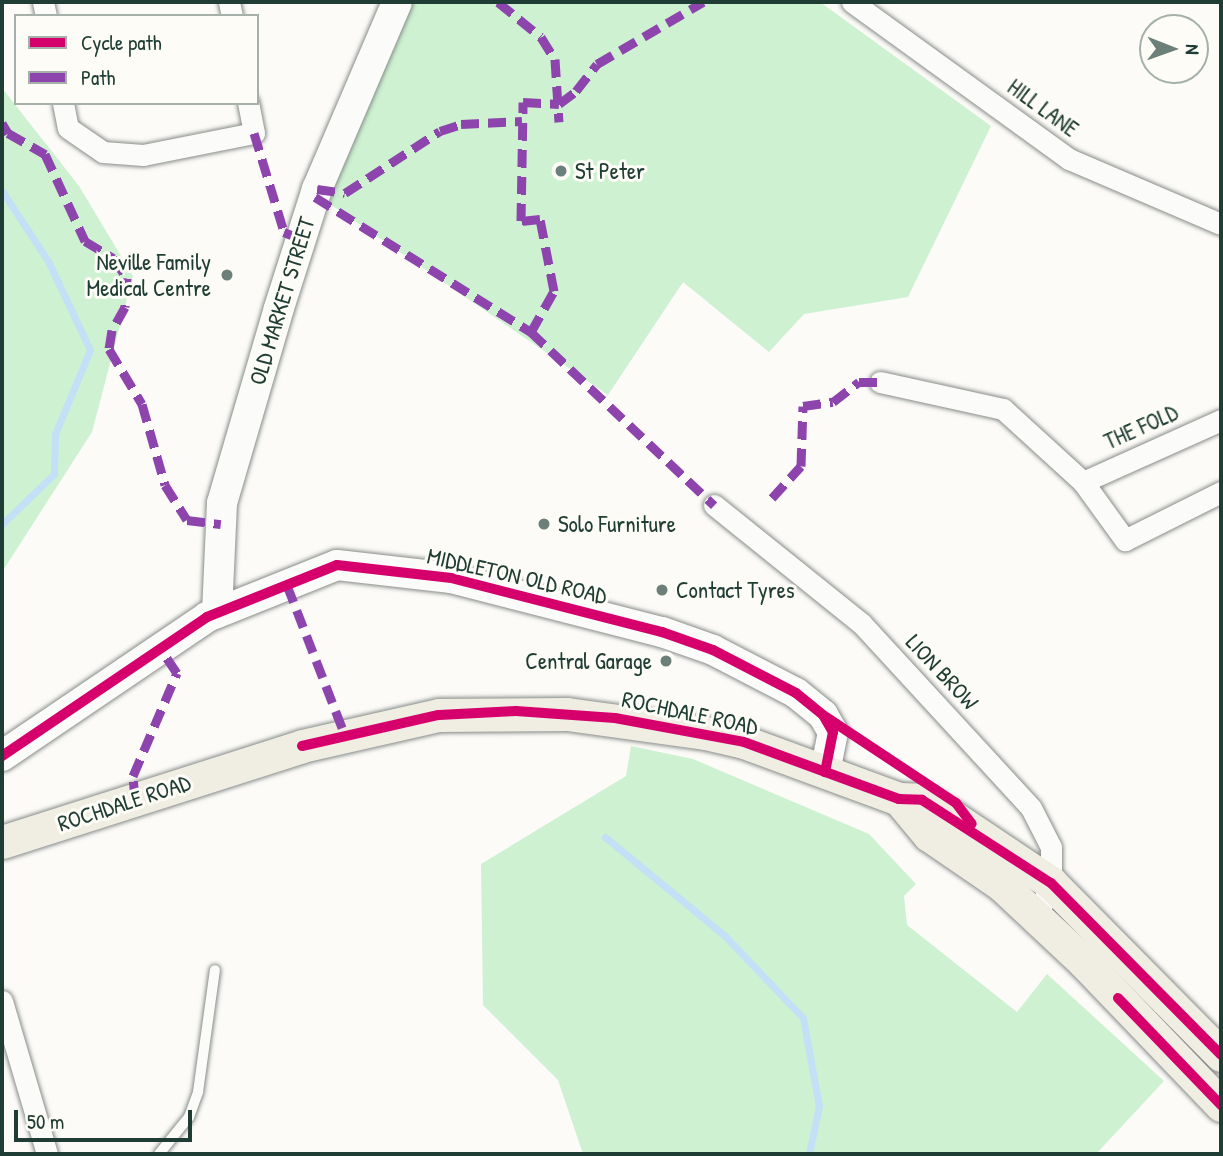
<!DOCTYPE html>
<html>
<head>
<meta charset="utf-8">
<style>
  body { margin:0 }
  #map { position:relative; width:1223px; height:1156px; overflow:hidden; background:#fcfbf8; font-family:"Patrick Hand",sans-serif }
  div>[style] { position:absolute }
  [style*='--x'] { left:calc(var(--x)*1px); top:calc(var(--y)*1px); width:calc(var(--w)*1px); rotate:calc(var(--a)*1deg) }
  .green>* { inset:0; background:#cdf1d1 }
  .stream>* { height:7px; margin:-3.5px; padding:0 3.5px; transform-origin:3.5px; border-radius:3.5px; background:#c3e0f7 }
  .roads { filter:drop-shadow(0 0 2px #888d8a) drop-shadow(0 0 2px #888d8a) }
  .lane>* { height:10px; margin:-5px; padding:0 5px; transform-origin:5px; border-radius:5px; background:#fbfbf9 }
  .street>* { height:21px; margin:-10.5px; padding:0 10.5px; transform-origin:10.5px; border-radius:10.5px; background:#fbfbf9 }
  .secondary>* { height:30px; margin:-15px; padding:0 15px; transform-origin:15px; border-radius:15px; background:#fbfbf9 }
  .primary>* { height:33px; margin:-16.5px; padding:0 16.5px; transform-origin:16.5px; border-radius:16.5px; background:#f0ede3 }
  .quiet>* { height:9px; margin-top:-4.5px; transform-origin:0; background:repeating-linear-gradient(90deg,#8e44ad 0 18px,transparent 0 27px) }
  .cycleway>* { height:10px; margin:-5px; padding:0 5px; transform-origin:5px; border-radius:5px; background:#d6006c }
  .dots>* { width:19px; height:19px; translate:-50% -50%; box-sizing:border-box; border:4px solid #fdfcf7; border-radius:50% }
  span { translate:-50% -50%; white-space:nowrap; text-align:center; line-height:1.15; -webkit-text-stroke:6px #fdfcf7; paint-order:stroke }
  .street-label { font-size:23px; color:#1f3d34 }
  .poi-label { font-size:23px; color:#1f3d34 }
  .left { translate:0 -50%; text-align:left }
  .right { translate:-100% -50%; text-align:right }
  .frame { position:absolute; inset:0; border:4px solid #1f3d34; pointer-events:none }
  .legend { position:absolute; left:14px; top:14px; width:245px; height:91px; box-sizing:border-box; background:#fdfcf7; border:2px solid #a4b0a9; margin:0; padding:9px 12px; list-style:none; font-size:21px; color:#1f3d34 }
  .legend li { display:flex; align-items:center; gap:14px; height:35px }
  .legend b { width:35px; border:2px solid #a4b0a9 }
  .north { position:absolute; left:1139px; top:14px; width:70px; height:70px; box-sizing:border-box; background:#fdfcf7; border:2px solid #a4b0a9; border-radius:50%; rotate:91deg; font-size:19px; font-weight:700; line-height:28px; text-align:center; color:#1f3d34 }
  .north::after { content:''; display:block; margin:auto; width:24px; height:32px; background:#6c8079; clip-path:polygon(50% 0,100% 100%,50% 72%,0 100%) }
  .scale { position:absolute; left:14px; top:1110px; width:178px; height:32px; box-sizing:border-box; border:4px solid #1f3d34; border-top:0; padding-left:9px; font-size:21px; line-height:24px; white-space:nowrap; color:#1f3d34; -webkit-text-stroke:5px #fdfcf7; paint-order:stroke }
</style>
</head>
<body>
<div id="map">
  <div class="green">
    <i style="clip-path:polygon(411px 2px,820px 2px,991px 126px,908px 297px,804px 314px,769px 352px,683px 282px,608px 395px,327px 202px)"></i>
    <i style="clip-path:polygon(2px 88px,79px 186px,133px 276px,92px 432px,2px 572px)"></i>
    <i style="clip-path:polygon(631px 746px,693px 759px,869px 834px,916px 884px,904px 896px,907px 925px,1017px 1012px,1047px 974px,1164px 1081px,1096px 1154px,583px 1154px,558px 1080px,483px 1005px,481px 864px,626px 776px)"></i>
  </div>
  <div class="stream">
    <i style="--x:2;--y:191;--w:84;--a:56.7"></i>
    <i style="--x:48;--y:261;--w:98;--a:64.7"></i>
    <i style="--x:90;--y:350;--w:91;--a:112.6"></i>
    <i style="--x:55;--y:434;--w:40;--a:91.4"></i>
    <i style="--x:54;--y:474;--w:72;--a:136.1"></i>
    <i style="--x:605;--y:837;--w:156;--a:39.5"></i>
    <i style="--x:725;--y:936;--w:113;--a:46.4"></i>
    <i style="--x:803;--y:1018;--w:89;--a:79.7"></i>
    <i style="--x:819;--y:1106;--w:49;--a:101.8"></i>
  </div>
  <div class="roads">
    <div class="lane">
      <i style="--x:159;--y:1154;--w:48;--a:-51"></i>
      <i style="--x:189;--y:1117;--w:27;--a:-70"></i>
      <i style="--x:198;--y:1092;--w:123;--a:-82.1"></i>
    </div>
    <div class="street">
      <i style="--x:43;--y:2;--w:14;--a:78"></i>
      <i style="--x:229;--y:2;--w:14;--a:78"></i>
      <i style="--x:852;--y:2;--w:268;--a:35.9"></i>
      <i style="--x:1069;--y:159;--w:165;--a:23.2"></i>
      <i style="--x:63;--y:103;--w:25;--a:79"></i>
      <i style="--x:68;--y:128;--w:42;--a:34.4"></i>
      <i style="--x:103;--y:152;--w:40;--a:4.3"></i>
      <i style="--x:143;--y:155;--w:113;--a:-11.2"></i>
      <i style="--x:254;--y:133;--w:31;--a:-101"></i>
      <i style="--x:880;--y:382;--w:126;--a:12.4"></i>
      <i style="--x:1003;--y:409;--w:108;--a:42.4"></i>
      <i style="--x:1083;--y:482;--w:72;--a:54.1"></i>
      <i style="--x:1125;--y:540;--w:107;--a:-26.6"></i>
      <i style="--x:1083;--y:482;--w:151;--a:-24.2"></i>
      <i style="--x:714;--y:505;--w:189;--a:38.8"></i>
      <i style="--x:861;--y:623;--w:251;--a:47.4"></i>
      <i style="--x:1031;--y:808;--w:44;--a:62.9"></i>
      <i style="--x:1051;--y:847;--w:36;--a:90"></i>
      <i style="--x:1051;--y:883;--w:38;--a:113"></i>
      <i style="--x:2;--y:1001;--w:159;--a:73.6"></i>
    </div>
    <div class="secondary">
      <i style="--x:217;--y:613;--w:110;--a:-87.4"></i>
      <i style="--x:222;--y:503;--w:203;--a:-73.7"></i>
      <i style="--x:279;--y:308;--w:125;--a:-72.3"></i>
      <i style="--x:317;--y:189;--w:203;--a:-66.8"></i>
      <i style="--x:2;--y:756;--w:248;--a:-34.1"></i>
      <i style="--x:207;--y:617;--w:140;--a:-21.8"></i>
      <i style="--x:337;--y:565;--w:115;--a:6.5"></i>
      <i style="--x:451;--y:578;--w:218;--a:14.4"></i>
      <i style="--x:662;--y:632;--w:54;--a:19.4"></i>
      <i style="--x:713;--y:650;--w:93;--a:27.4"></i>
      <i style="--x:796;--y:693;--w:35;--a:39"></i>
      <i style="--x:823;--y:715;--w:20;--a:60"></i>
      <i style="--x:833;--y:732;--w:41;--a:101.3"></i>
    </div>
    <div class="primary">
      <i style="--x:899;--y:799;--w:47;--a:50.2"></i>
      <i style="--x:929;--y:835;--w:88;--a:34.4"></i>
      <i style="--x:1002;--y:885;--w:114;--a:43.2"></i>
      <i style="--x:1085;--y:963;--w:197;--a:46.2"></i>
      <i style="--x:2;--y:842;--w:315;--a:-17.7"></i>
      <i style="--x:302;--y:746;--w:140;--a:-12.8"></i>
      <i style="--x:439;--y:715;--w:128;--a:-0.4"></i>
      <i style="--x:567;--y:714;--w:139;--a:7.8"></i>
      <i style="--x:705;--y:733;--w:40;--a:13"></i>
      <i style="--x:744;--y:742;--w:165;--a:20.2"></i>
      <i style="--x:899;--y:799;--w:23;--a:2"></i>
      <i style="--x:922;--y:800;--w:33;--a:29"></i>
      <i style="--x:951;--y:816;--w:120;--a:33.8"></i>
      <i style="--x:1051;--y:883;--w:242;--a:45.3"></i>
    </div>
  </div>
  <div class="quiet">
    <i style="--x:498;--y:2;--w:55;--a:39.1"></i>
    <i style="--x:541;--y:37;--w:26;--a:58"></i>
    <i style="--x:555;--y:59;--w:63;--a:86.4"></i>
    <i style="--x:2;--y:123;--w:12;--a:59"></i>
    <i style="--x:8;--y:133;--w:43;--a:29.6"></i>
    <i style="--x:45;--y:154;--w:96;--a:65.3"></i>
    <i style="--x:85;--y:241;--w:33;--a:31"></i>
    <i style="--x:113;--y:258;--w:24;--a:55"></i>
    <i style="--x:127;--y:278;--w:29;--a:94"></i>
    <i style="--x:125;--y:307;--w:26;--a:119"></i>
    <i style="--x:112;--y:330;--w:19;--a:99"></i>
    <i style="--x:109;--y:349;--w:64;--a:59"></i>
    <i style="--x:142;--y:404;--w:84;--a:74.1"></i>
    <i style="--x:165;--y:485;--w:41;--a:57.8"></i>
    <i style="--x:187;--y:520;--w:34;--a:7"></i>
    <i style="--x:254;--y:133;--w:103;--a:73.1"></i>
    <i style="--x:284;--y:232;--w:18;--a:22"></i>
    <i style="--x:317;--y:189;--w:28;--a:8"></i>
    <i style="--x:345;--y:193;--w:113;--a:-33.1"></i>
    <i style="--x:440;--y:131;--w:22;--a:-18"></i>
    <i style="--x:461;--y:124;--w:61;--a:-2.8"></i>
    <i style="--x:315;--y:197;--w:255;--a:32"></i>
    <i style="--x:531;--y:332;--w:252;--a:43.4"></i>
    <i style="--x:531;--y:332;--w:47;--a:-60.7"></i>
    <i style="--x:554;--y:291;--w:73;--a:-101"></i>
    <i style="--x:540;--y:219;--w:19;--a:174"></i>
    <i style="--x:521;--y:221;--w:119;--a:-89"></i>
    <i style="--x:523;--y:102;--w:36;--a:3"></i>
    <i style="--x:559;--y:104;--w:21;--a:-37"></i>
    <i style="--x:576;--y:91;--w:34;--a:-52"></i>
    <i style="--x:597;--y:64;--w:123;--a:-30.3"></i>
    <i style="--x:772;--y:498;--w:43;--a:-47.8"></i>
    <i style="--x:801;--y:466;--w:60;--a:-88.1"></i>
    <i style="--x:803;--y:406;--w:30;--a:-8"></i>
    <i style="--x:833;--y:402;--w:33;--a:-38"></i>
    <i style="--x:859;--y:382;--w:21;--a:0"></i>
    <i style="--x:287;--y:585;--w:161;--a:68.9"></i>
    <i style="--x:135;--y:799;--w:23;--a:-95"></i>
    <i style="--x:133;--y:776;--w:112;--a:-66.9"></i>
    <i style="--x:177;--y:673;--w:30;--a:-124"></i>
  </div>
  <div class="cycleway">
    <i style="--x:826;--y:717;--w:156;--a:33.5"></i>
    <i style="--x:956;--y:803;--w:26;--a:53"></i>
    <i style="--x:302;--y:746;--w:140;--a:-12.8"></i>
    <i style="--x:439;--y:715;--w:77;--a:-3"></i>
    <i style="--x:516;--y:711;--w:99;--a:4"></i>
    <i style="--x:615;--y:718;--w:131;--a:10.5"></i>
    <i style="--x:744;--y:742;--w:165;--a:20.2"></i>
    <i style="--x:899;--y:799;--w:23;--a:2"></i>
    <i style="--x:922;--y:800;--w:153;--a:32.8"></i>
    <i style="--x:1051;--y:883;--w:242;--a:45.3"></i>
    <i style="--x:2;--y:756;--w:248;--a:-34.1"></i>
    <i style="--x:207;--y:617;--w:140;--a:-21.8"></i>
    <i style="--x:337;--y:565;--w:115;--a:6.5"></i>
    <i style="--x:451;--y:578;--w:218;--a:14.4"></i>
    <i style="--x:662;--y:632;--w:54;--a:19.4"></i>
    <i style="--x:713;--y:650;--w:93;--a:27.4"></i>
    <i style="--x:796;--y:693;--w:35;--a:39"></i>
    <i style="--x:823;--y:715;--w:20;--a:60"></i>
    <i style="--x:833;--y:732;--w:41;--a:101.3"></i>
    <i style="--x:1118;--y:998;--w:149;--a:46.1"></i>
  </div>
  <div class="dots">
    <i style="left:561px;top:171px;background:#6c8079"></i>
    <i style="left:227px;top:275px;background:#6c8079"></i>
    <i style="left:544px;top:524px;background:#6c8079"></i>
    <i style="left:662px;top:590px;background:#6c8079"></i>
    <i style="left:666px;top:661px;background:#6c8079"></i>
  </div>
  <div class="street-label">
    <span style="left:1043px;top:108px;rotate:36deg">HILL LANE</span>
    <span style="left:282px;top:301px;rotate:-73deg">OLD MARKET STREET</span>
    <span style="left:1141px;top:427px;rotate:-24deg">THE FOLD</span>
    <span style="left:517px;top:576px;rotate:13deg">MIDDLETON OLD ROAD</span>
    <span style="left:942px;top:672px;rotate:47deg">LION BROW</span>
    <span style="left:690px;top:713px;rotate:12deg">ROCHDALE ROAD</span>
    <span style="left:124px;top:803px;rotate:-18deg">ROCHDALE ROAD</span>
  </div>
  <div class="poi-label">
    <span class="left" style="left:575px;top:171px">St Peter</span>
    <span class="right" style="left:211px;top:275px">Neville Family<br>Medical Centre</span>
    <span class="left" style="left:558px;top:524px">Solo Furniture</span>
    <span class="left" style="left:676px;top:590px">Contact Tyres</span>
    <span class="right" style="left:652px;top:661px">Central Garage</span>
  </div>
  <div class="frame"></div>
  <ul class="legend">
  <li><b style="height:9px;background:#d6006c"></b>Cycle path</li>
  <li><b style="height:9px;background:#8e44ad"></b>Path</li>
  </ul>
  <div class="north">N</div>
  <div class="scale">50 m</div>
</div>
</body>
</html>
